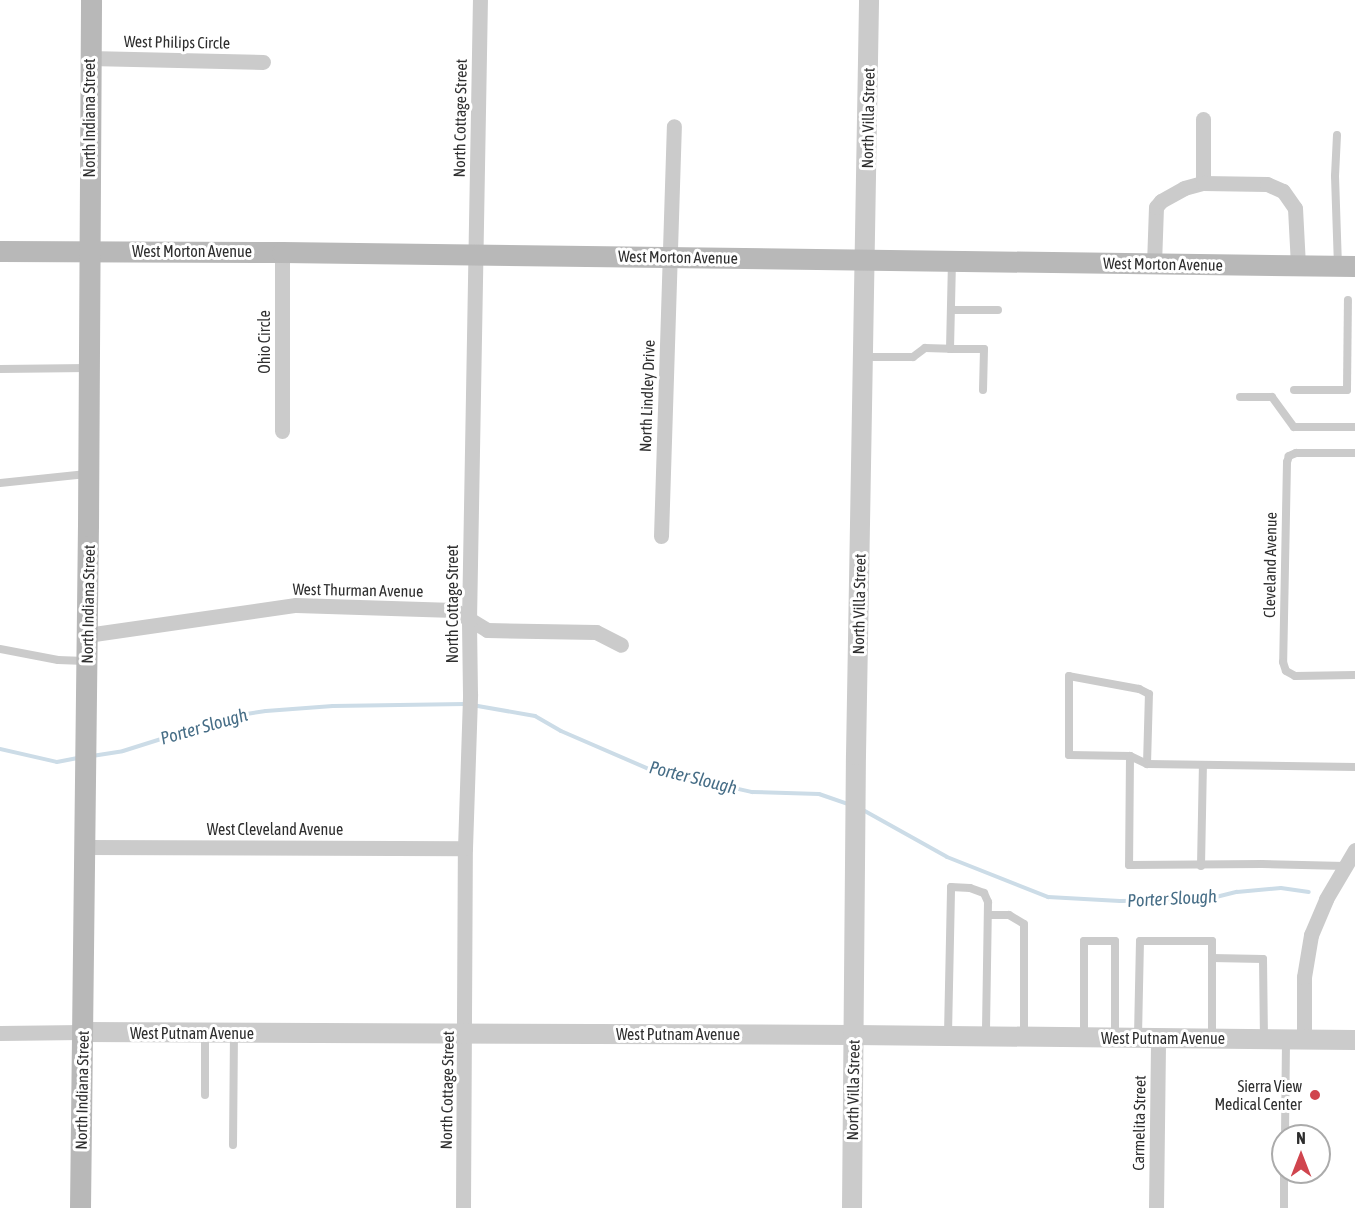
<!DOCTYPE html>
<html>
<head>
<meta charset="utf-8">
<style>
  body { margin:0 }
  #map { position:relative; width:1355px; height:1208px; overflow:hidden; background:#fff; font-family:"Asap Condensed",sans-serif }
  div>[style] { position:absolute }
  [style*='--x'] { left:calc(var(--x)*1px); top:calc(var(--y)*1px); width:calc(var(--w)*1px); rotate:calc(var(--a)*1deg) }
  .stream>* { height:4px; margin:-2px; padding:0 2px; transform-origin:2px; border-radius:2px; background:#ccdce7 }
  .service>* { height:8px; margin:-4px; padding:0 4px; transform-origin:4px; border-radius:4px; background:#cbcbcb }
  .minor>* { height:15px; margin:-7.5px; padding:0 7.5px; transform-origin:7.5px; border-radius:7.5px; background:#cbcbcb }
  .tertiary>* { height:20px; margin:-10px; padding:0 10px; transform-origin:10px; border-radius:10px; background:#cbcbcb }
  .secondary>* { height:21px; margin:-10.5px; padding:0 10.5px; transform-origin:10.5px; border-radius:10.5px; background:#b8b8b8 }
  .dots>* { width:16px; height:16px; translate:-50% -50%; box-sizing:border-box; border:3px solid #fff; border-radius:50% }
  span { translate:-50% -50%; white-space:nowrap; text-align:center; line-height:1.15; -webkit-text-stroke:6px #fff; paint-order:stroke }
  .street-label { font-size:16px; color:#2e2e2e }
  .poi-label { font-size:16px; color:#2e2e2e }
  .right { translate:-100% -50%; text-align:right }
  .water-label { font-size:18px; color:#466d86; font-style:italic }
  .north { position:absolute; left:1271px; top:1124px; width:60px; height:60px; box-sizing:border-box; background:#fff; border:2px solid #ababab; border-radius:50%; rotate:0deg; font-size:16px; font-weight:700; line-height:24px; text-align:center; color:#2e2e2e }
  .north::after { content:''; display:block; margin:auto; width:21px; height:27px; background:#d0454e; clip-path:polygon(50% 0,100% 100%,50% 72%,0 100%) }
</style>
</head>
<body>
<div id="map">
  <div class="stream">
    <i style="--x:472;--y:705;--w:64;--a:9.9"></i>
    <i style="--x:535;--y:716;--w:30;--a:30"></i>
    <i style="--x:561;--y:731;--w:96;--a:23.4"></i>
    <i style="--x:649;--y:769;--w:106;--a:12.6"></i>
    <i style="--x:752;--y:792;--w:67;--a:1.7"></i>
    <i style="--x:819;--y:794;--w:31;--a:19"></i>
    <i style="--x:0;--y:749;--w:58;--a:12.8"></i>
    <i style="--x:57;--y:762;--w:21;--a:-11"></i>
    <i style="--x:92;--y:756;--w:31;--a:-9"></i>
    <i style="--x:123;--y:751;--w:116;--a:-17.5"></i>
    <i style="--x:234;--y:716;--w:32;--a:-9"></i>
    <i style="--x:266;--y:711;--w:67;--a:-4.3"></i>
    <i style="--x:333;--y:706;--w:132;--a:-0.9"></i>
    <i style="--x:863;--y:810;--w:96;--a:29.2"></i>
    <i style="--x:947;--y:857;--w:109;--a:21.6"></i>
    <i style="--x:1048;--y:897;--w:72;--a:3.2"></i>
    <i style="--x:1120;--y:901;--w:84;--a:-0.7"></i>
    <i style="--x:1204;--y:900;--w:34;--a:-14"></i>
    <i style="--x:1237;--y:892;--w:44;--a:-5.2"></i>
    <i style="--x:1281;--y:888;--w:28;--a:8"></i>
  </div>
  <div class="service">
    <i style="--x:1337;--y:135;--w:41;--a:92.8"></i>
    <i style="--x:1335;--y:176;--w:89;--a:88.1"></i>
    <i style="--x:951;--y:310;--w:47;--a:0"></i>
    <i style="--x:950;--y:349;--w:34;--a:0"></i>
    <i style="--x:984;--y:349;--w:41;--a:91.4"></i>
    <i style="--x:865;--y:357;--w:48;--a:0"></i>
    <i style="--x:913;--y:357;--w:15;--a:-37"></i>
    <i style="--x:925;--y:348;--w:25;--a:2"></i>
    <i style="--x:950;--y:349;--w:86;--a:-88.7"></i>
    <i style="--x:0;--y:369;--w:88;--a:-0.7"></i>
    <i style="--x:1294;--y:390;--w:53;--a:0"></i>
    <i style="--x:1347;--y:390;--w:90;--a:-89.4"></i>
    <i style="--x:1240;--y:397;--w:32;--a:0"></i>
    <i style="--x:1272;--y:397;--w:37;--a:54"></i>
    <i style="--x:1294;--y:427;--w:61;--a:0"></i>
    <i style="--x:1355;--y:453;--w:59;--a:180"></i>
    <i style="--x:1296;--y:453;--w:8;--a:157"></i>
    <i style="--x:1289;--y:456;--w:6;--a:108"></i>
    <i style="--x:1287;--y:462;--w:200;--a:91.1"></i>
    <i style="--x:1283;--y:662;--w:9;--a:72"></i>
    <i style="--x:1286;--y:671;--w:10;--a:29"></i>
    <i style="--x:1295;--y:676;--w:60;--a:-1"></i>
    <i style="--x:0;--y:483;--w:87;--a:-5.9"></i>
    <i style="--x:0;--y:649;--w:59;--a:10.7"></i>
    <i style="--x:58;--y:660;--w:27;--a:2"></i>
    <i style="--x:1130;--y:756;--w:109;--a:90.5"></i>
    <i style="--x:1129;--y:865;--w:133;--a:-0.4"></i>
    <i style="--x:1262;--y:864;--w:83;--a:1.4"></i>
    <i style="--x:1147;--y:764;--w:70;--a:-88.4"></i>
    <i style="--x:1149;--y:694;--w:11;--a:-153"></i>
    <i style="--x:1139;--y:689;--w:71;--a:-169.5"></i>
    <i style="--x:1069;--y:676;--w:79;--a:90"></i>
    <i style="--x:1069;--y:755;--w:61;--a:0.9"></i>
    <i style="--x:1130;--y:756;--w:19;--a:25"></i>
    <i style="--x:1147;--y:764;--w:208;--a:0.8"></i>
    <i style="--x:1201;--y:866;--w:101;--a:-88.9"></i>
    <i style="--x:988;--y:915;--w:21;--a:0"></i>
    <i style="--x:1009;--y:915;--w:17;--a:31"></i>
    <i style="--x:1024;--y:924;--w:113;--a:90"></i>
    <i style="--x:948;--y:1034;--w:147;--a:-88.8"></i>
    <i style="--x:951;--y:887;--w:19;--a:3"></i>
    <i style="--x:970;--y:888;--w:15;--a:20"></i>
    <i style="--x:984;--y:893;--w:10;--a:66"></i>
    <i style="--x:988;--y:902;--w:133;--a:90.9"></i>
    <i style="--x:1084;--y:1036;--w:95;--a:-90"></i>
    <i style="--x:1084;--y:941;--w:31;--a:0"></i>
    <i style="--x:1115;--y:941;--w:97;--a:90"></i>
    <i style="--x:1138;--y:1036;--w:95;--a:-88.8"></i>
    <i style="--x:1140;--y:941;--w:72;--a:0"></i>
    <i style="--x:1212;--y:941;--w:17;--a:90"></i>
    <i style="--x:1212;--y:958;--w:51;--a:1.1"></i>
    <i style="--x:1263;--y:959;--w:79;--a:89.3"></i>
    <i style="--x:1212;--y:1038;--w:80;--a:-90"></i>
    <i style="--x:205;--y:1095;--w:61;--a:-90"></i>
    <i style="--x:1285;--y:1136;--w:95;--a:-89.4"></i>
    <i style="--x:233;--y:1145;--w:111;--a:-89.5"></i>
    <i style="--x:1284;--y:1208;--w:36;--a:-90"></i>
  </div>
  <div class="minor">
    <i style="--x:89;--y:58;--w:174;--a:1.3"></i>
    <i style="--x:1203;--y:183;--w:64;--a:-90"></i>
    <i style="--x:282;--y:252;--w:179;--a:90"></i>
    <i style="--x:1154;--y:264;--w:57;--a:-88"></i>
    <i style="--x:1156;--y:207;--w:8;--a:-50"></i>
    <i style="--x:1161;--y:201;--w:26;--a:-29"></i>
    <i style="--x:1184;--y:188;--w:20;--a:-15"></i>
    <i style="--x:1203;--y:183;--w:64;--a:0.9"></i>
    <i style="--x:1267;--y:184;--w:17;--a:24"></i>
    <i style="--x:1283;--y:191;--w:21;--a:55"></i>
    <i style="--x:1295;--y:208;--w:58;--a:87"></i>
    <i style="--x:661;--y:536;--w:410;--a:-88.2"></i>
    <i style="--x:87;--y:635;--w:211;--a:-8.2"></i>
    <i style="--x:296;--y:605;--w:158;--a:1.8"></i>
    <i style="--x:454;--y:610;--w:39;--a:31"></i>
    <i style="--x:487;--y:630;--w:109;--a:1.1"></i>
    <i style="--x:596;--y:632;--w:28;--a:27"></i>
    <i style="--x:84;--y:847;--w:381;--a:0.2"></i>
    <i style="--x:0;--y:1033;--w:82;--a:-0.7"></i>
    <i style="--x:1304;--y:1039;--w:62;--a:-90"></i>
    <i style="--x:1304;--y:977;--w:43;--a:-80.5"></i>
    <i style="--x:1311;--y:935;--w:39;--a:-67"></i>
    <i style="--x:1326;--y:899;--w:57;--a:-59.4"></i>
    <i style="--x:463;--y:1208;--w:360;--a:-89.7"></i>
    <i style="--x:465;--y:848;--w:154;--a:-88.1"></i>
    <i style="--x:470;--y:694;--w:73;--a:-90.8"></i>
    <i style="--x:469;--y:621;--w:621;--a:-88.99"></i>
    <i style="--x:1156;--y:1208;--w:170;--a:-89.3"></i>
  </div>
  <div class="tertiary">
    <i style="--x:82;--y:1032;--w:772;--a:0.22"></i>
    <i style="--x:854;--y:1035;--w:501;--a:0.57"></i>
    <i style="--x:852;--y:1208;--w:453;--a:-89.5"></i>
    <i style="--x:856;--y:755;--w:755;--a:-89.01"></i>
  </div>
  <div class="secondary">
    <i style="--x:0;--y:251;--w:282;--a:0.2"></i>
    <i style="--x:282;--y:252;--w:1073;--a:0.75"></i>
    <i style="--x:80;--y:1208;--w:682;--a:-89.33"></i>
    <i style="--x:88;--y:526;--w:526;--a:-89.67"></i>
  </div>
  <div class="dots">
    <i style="left:1315px;top:1095px;background:#d0454e"></i>
  </div>
  <div class="street-label">
    <span style="left:177px;top:42px;rotate:1deg">West Philips Circle</span>
    <span style="left:89px;top:118px;rotate:-90deg">North Indiana Street</span>
    <span style="left:460px;top:118px;rotate:-89deg">North Cottage Street</span>
    <span style="left:868px;top:118px;rotate:-89deg">North Villa Street</span>
    <span style="left:192px;top:251px">West Morton Avenue</span>
    <span style="left:678px;top:257px;rotate:1deg">West Morton Avenue</span>
    <span style="left:1163px;top:264px;rotate:1deg">West Morton Avenue</span>
    <span style="left:264px;top:342px;rotate:-90deg">Ohio Circle</span>
    <span style="left:647px;top:396px;rotate:-88deg">North Lindley Drive</span>
    <span style="left:1270px;top:565px;rotate:-89deg">Cleveland Avenue</span>
    <span style="left:358px;top:590px;rotate:1deg">West Thurman Avenue</span>
    <span style="left:88px;top:604px;rotate:-89deg">North Indiana Street</span>
    <span style="left:452px;top:604px;rotate:-90deg">North Cottage Street</span>
    <span style="left:859px;top:604px;rotate:-89deg">North Villa Street</span>
    <span style="left:275px;top:829px">West Cleveland Avenue</span>
    <span style="left:192px;top:1033px">West Putnam Avenue</span>
    <span style="left:678px;top:1034px">West Putnam Avenue</span>
    <span style="left:1163px;top:1038px">West Putnam Avenue</span>
    <span style="left:82px;top:1090px;rotate:-89deg">North Indiana Street</span>
    <span style="left:447px;top:1090px;rotate:-89deg">North Cottage Street</span>
    <span style="left:853px;top:1090px;rotate:-89deg">North Villa Street</span>
    <span style="left:1139px;top:1123px;rotate:-89deg">Carmelita Street</span>
  </div>
  <div class="poi-label">
    <span class="right" style="left:1302px;top:1095px">Sierra View<br>Medical Center</span>
  </div>
  <div class="water-label">
    <span style="left:204px;top:727px;rotate:-16deg">Porter Slough</span>
    <span style="left:693px;top:778px;rotate:14deg">Porter Slough</span>
    <span style="left:1172px;top:899px;rotate:-3deg">Porter Slough</span>
  </div>
  <div class="north">N</div>
</div>
</body>
</html>
